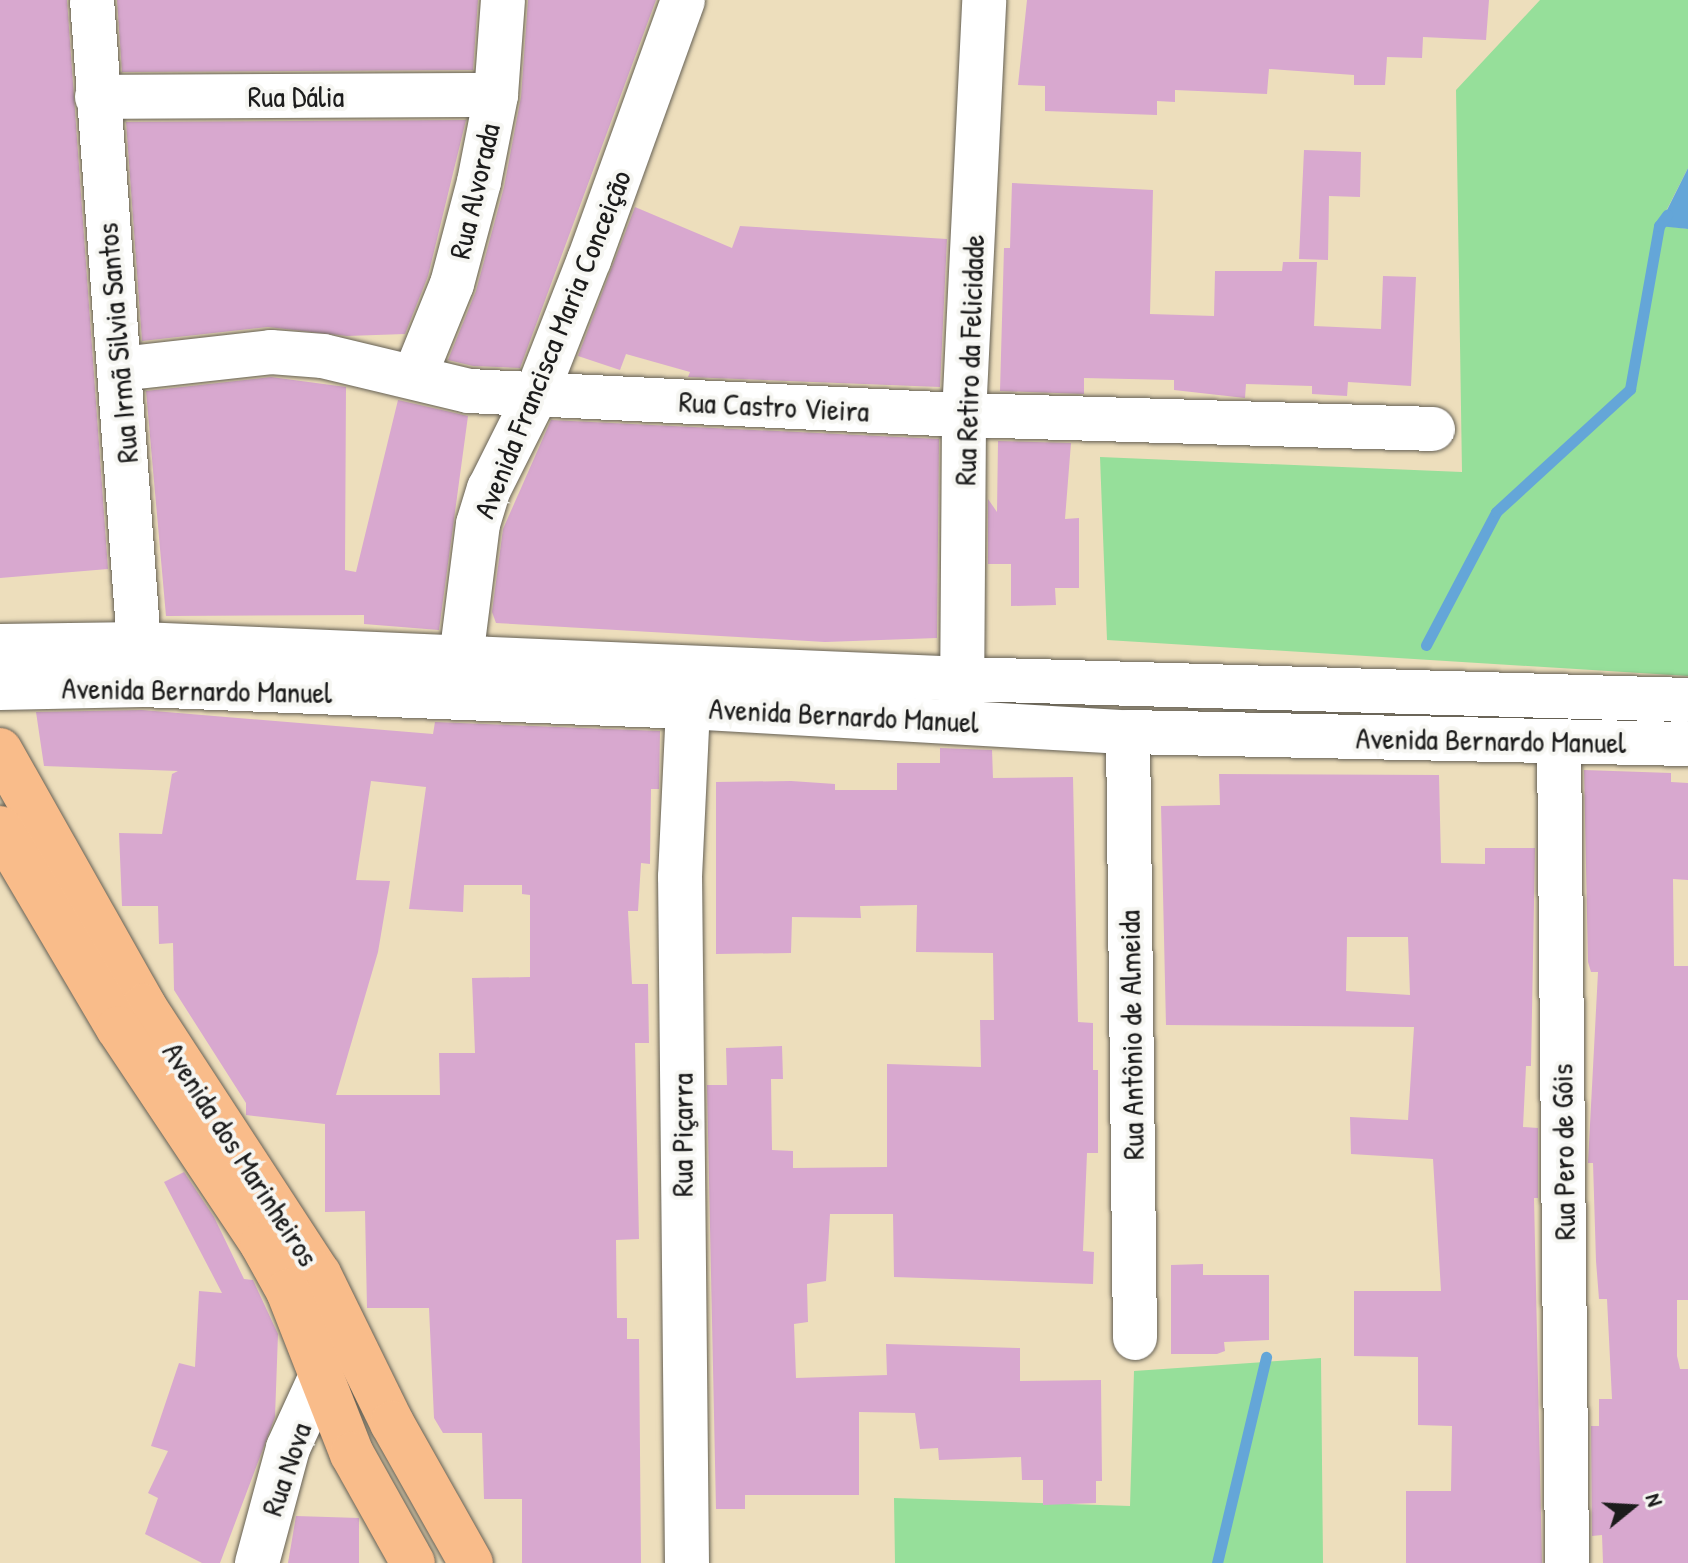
<!DOCTYPE html>
<html>
<head>
<meta charset="utf-8">
<style>
  body { margin:0 }
  #map { position:relative; width:1688px; height:1563px; overflow:hidden; background:#eddebc; font-family:"Patrick Hand",sans-serif }
  div>[style] { position:absolute }
  [style*='--x'] { left:calc(var(--x)*1px); top:calc(var(--y)*1px); width:calc(var(--w)*1px); rotate:calc(var(--a)*1deg) }
  .green>* { inset:0; background:#96df9a }
  .water>* { inset:0; background:#64a6d8 }
  .stream>* { height:11px; margin:-5.5px; padding:0 5.5px; transform-origin:5.5px; border-radius:5.5px; background:#64a6d8 }
  .building>* { inset:0; background:#d8a8cf }
  .roads { filter:drop-shadow(0 0 2px #656054) drop-shadow(0 0 2px #656054) }
  .minor>* { height:44px; margin:-22px; padding:0 22px; transform-origin:22px; border-radius:22px; background:#fff }
  .major>* { height:44px; margin:-22px; padding:0 22px; transform-origin:22px; border-radius:22px; background:#f9bc8a }
  span { translate:-50% -50%; white-space:nowrap; text-align:center; line-height:1.15; -webkit-text-stroke:8px #f6f6f2; paint-order:stroke }
  .street-label { font-size:30px; color:#1c1c1c }
  .north { position:absolute; left:1592px; top:1467px; width:80px; height:80px; -webkit-text-stroke:6px #f6f6f2; paint-order:stroke; rotate:72deg; font-size:22px; font-weight:700; line-height:32px; text-align:center; color:#1c1c1c }
  .north::after { content:''; display:block; margin:auto; width:28px; height:36px; background:#1c1c1c; clip-path:polygon(50% 0,100% 100%,50% 72%,0 100%) }
</style>
</head>
<body>
<div id="map">
  <div class="green">
    <i style="clip-path:polygon(1540px 0,1688px 0,1688px 168px,1659px 225px,1688px 229px,1688px 676px,1107px 640px,1100px 457px,1462px 472px,1456px 90px)"></i>
    <i style="clip-path:polygon(1321px 1358px,1323px 1563px,895px 1563px,894px 1498px,1130px 1506px,1134px 1371px)"></i>
  </div>
  <div class="water">
    <i style="clip-path:polygon(1688px 168px,1688px 229px,1659px 226px)"></i>
  </div>
  <div class="stream">
    <i style="--x:1426;--y:645;--w:150;--a:-62.2"></i>
    <i style="--x:1496;--y:512;--w:182;--a:-42.5"></i>
    <i style="--x:1630;--y:389;--w:166;--a:-79.9"></i>
    <i style="--x:1659;--y:226;--w:14;--a:-54"></i>
    <i style="--x:1217;--y:1563;--w:212;--a:-76.6"></i>
  </div>
  <div class="building">
    <i style="clip-path:polygon(0 0,67px 0,108px 569px,0 578px)"></i>
    <i style="clip-path:polygon(117px 0,478px 0,473px 70px,122px 72px)"></i>
    <i style="clip-path:polygon(528px 0,656px 0,520px 368px,473px 366px,448px 360px,476px 291px,504px 187px,521px 97px)"></i>
    <i style="clip-path:polygon(1027px 0,1489px 0,1486px 40px,1423px 37px,1422px 58px,1387px 57px,1385px 85px,1354px 85px,1354px 75px,1269px 69px,1267px 94px,1175px 90px,1175px 102px,1157px 101px,1157px 115px,1045px 111px,1045px 86px,1018px 85px)"></i>
    <i style="clip-path:polygon(466px 120px,428px 276px,405px 334px,347px 336px,268px 327px,142px 341px,126px 122px)"></i>
    <i style="clip-path:polygon(1304px 150px,1361px 152px,1360px 197px,1329px 196px,1328px 260px,1299px 259px)"></i>
    <i style="clip-path:polygon(1012px 183px,1153px 190px,1150px 314px,1214px 316px,1215px 271px,1282px 271px,1283px 262px,1317px 262px,1314px 326px,1381px 329px,1383px 276px,1416px 277px,1411px 386px,1348px 382px,1347px 396px,1312px 394px,1312px 386px,1246px 384px,1245px 398px,1174px 390px,1174px 380px,1084px 378px,1084px 394px,1000px 391px,1004px 248px,1010px 248px)"></i>
    <i style="clip-path:polygon(635px 207px,732px 248px,740px 226px,947px 239px,940px 387px,688px 377px,690px 372px,626px 354px,620px 370px,578px 356px)"></i>
    <i style="clip-path:polygon(271px 377px,346px 387px,345px 570px,356px 572px,398px 400px,468px 416px,439px 630px,364px 624px,364px 615px,166px 616px,146px 391px)"></i>
    <i style="clip-path:polygon(551px 420px,939px 439px,937px 638px,825px 642px,496px 623px,492px 612px,503px 529px)"></i>
    <i style="clip-path:polygon(998px 441px,1071px 443px,1065px 519px,1079px 518px,1079px 588px,1055px 588px,1056px 605px,1011px 606px,1011px 564px,988px 564px,988px 499px,997px 512px)"></i>
    <i style="clip-path:polygon(evenodd,142px 710px,433px 734px,435px 722px,660px 731px,659px 789px,651px 789px,650px 864px,641px 863px,638px 911px,628px 911px,632px 984px,648px 984px,649px 1043px,635px 1043px,639px 1239px,616px 1240px,617px 1318px,627px 1318px,627px 1339px,639px 1339px,641px 1563px,522px 1563px,522px 1499px,484px 1499px,482px 1433px,443px 1433px,434px 1418px,429px 1308px,367px 1308px,365px 1211px,325px 1212px,325px 1124px,246px 1115px,246px 1103px,174px 990px,173px 943px,159px 944px,158px 906px,122px 906px,119px 833px,162px 834px,172px 774px,178px 771px,44px 766px,36px 712px,142px 710px,371px 781px,426px 787px,409px 909px,463px 912px,464px 885px,522px 885px,522px 894px,530px 895px,530px 977px,472px 978px,475px 1053px,439px 1053px,440px 1095px,336px 1095px,378px 952px,390px 881px,356px 880px,371px 781px)"></i>
    <i style="clip-path:polygon(940px 748px,992px 750px,993px 778px,1073px 777px,1078px 1022px,1093px 1023px,1093px 1070px,1098px 1070px,1098px 1153px,1087px 1153px,1083px 1251px,1094px 1252px,1093px 1284px,894px 1277px,893px 1214px,830px 1214px,826px 1281px,807px 1284px,808px 1322px,794px 1324px,796px 1378px,887px 1375px,886px 1344px,1020px 1348px,1020px 1381px,1101px 1380px,1102px 1481px,1096px 1481px,1096px 1503px,1043px 1505px,1043px 1480px,1022px 1480px,1021px 1457px,939px 1460px,938px 1448px,920px 1449px,915px 1413px,859px 1412px,859px 1495px,745px 1495px,745px 1509px,716px 1509px,707px 1085px,727px 1085px,726px 1048px,782px 1046px,783px 1079px,771px 1079px,772px 1150px,793px 1151px,793px 1168px,887px 1167px,887px 1064px,981px 1067px,980px 1020px,994px 1020px,993px 953px,916px 952px,917px 905px,860px 906px,861px 918px,792px 917px,791px 953px,716px 954px,716px 782px,791px 781px,835px 784px,835px 790px,897px 790px,897px 763px,940px 763px)"></i>
    <i style="clip-path:polygon(1584px 770px,1671px 773px,1671px 782px,1688px 783px,1688px 880px,1673px 879px,1674px 966px,1688px 966px,1688px 1300px,1677px 1300px,1677px 1356px,1680px 1369px,1688px 1369px,1688px 1563px,1603px 1563px,1602px 1535px,1592px 1536px,1591px 1426px,1599px 1426px,1599px 1399px,1612px 1399px,1607px 1299px,1599px 1299px,1596px 1261px,1593px 1163px,1588px 1163px,1598px 972px,1591px 972px,1588px 962px)"></i>
    <i style="clip-path:polygon(evenodd,1219px 774px,1439px 775px,1441px 863px,1485px 864px,1485px 848px,1535px 848px,1531px 1066px,1526px 1066px,1523px 1127px,1538px 1128px,1538px 1198px,1534px 1198px,1542px 1563px,1406px 1563px,1406px 1491px,1451px 1491px,1452px 1426px,1418px 1425px,1418px 1357px,1354px 1356px,1354px 1291px,1441px 1291px,1433px 1159px,1351px 1154px,1350px 1117px,1408px 1120px,1414px 1027px,1166px 1025px,1161px 806px,1220px 805px,1219px 774px,1347px 937px,1408px 937px,1410px 995px,1346px 991px,1347px 937px)"></i>
    <i style="clip-path:polygon(184px 1172px,214px 1217px,244px 1279px,253px 1280px,278px 1334px,275px 1417px,220px 1563px,202px 1563px,145px 1534px,158px 1498px,148px 1493px,168px 1451px,151px 1446px,179px 1363px,195px 1367px,199px 1291px,222px 1293px,164px 1182px)"></i>
    <i style="clip-path:polygon(1203px 1264px,1203px 1275px,1269px 1275px,1269px 1340px,1224px 1342px,1225px 1351px,1217px 1354px,1171px 1354px,1171px 1265px)"></i>
    <i style="clip-path:polygon(296px 1516px,359px 1518px,359px 1563px,288px 1563px)"></i>
  </div>
  <div class="roads">
    <div class="minor">
      <i style="--x:92;--y:0;--w:674;--a:85.83"></i>
      <i style="--x:97;--y:97;--w:399;--a:-0.3"></i>
      <i style="--x:120;--y:369;--w:152;--a:-6.4"></i>
      <i style="--x:271;--y:352;--w:52;--a:4.4"></i>
      <i style="--x:323;--y:356;--w:150;--a:13.5"></i>
      <i style="--x:469;--y:391;--w:496;--a:2.8"></i>
      <i style="--x:964;--y:415;--w:469;--a:1.7"></i>
      <i style="--x:415;--y:375;--w:98;--a:-67.9"></i>
      <i style="--x:452;--y:284;--w:106;--a:-75.2"></i>
      <i style="--x:479;--y:182;--w:89;--a:-78.9"></i>
      <i style="--x:496;--y:95;--w:95;--a:-85.8"></i>
      <i style="--x:0;--y:646;--w:140;--a:-0.8"></i>
      <i style="--x:140;--y:644;--w:825;--a:2.43"></i>
      <i style="--x:964;--y:679;--w:724;--a:1.66"></i>
      <i style="--x:458;--y:682;--w:159;--a:-82.8"></i>
      <i style="--x:478;--y:524;--w:37;--a:-73"></i>
      <i style="--x:489;--y:489;--w:105;--a:-63.4"></i>
      <i style="--x:536;--y:395;--w:145;--a:-68.6"></i>
      <i style="--x:589;--y:260;--w:276;--a:-70.1"></i>
      <i style="--x:0;--y:688;--w:142;--a:-1.2"></i>
      <i style="--x:142;--y:685;--w:546;--a:2.31"></i>
      <i style="--x:688;--y:707;--w:441;--a:3.3"></i>
      <i style="--x:1128;--y:732;--w:560;--a:1.23"></i>
      <i style="--x:962;--y:706;--w:291;--a:-89.6"></i>
      <i style="--x:964;--y:415;--w:415;--a:-87.2"></i>
      <i style="--x:1128;--y:732;--w:606;--a:89.34"></i>
      <i style="--x:1559;--y:741;--w:822;--a:89.44"></i>
      <i style="--x:257;--y:1563;--w:119;--a:-74.9"></i>
      <i style="--x:288;--y:1448;--w:79;--a:-65.4"></i>
      <i style="--x:687;--y:1563;--w:686;--a:-90.58"></i>
      <i style="--x:680;--y:877;--w:170;--a:-87.3"></i>
    </div>
    <div class="major">
      <i style="--x:0;--y:750;--w:294;--a:60.6"></i>
      <i style="--x:144;--y:1006;--w:320;--a:56.9"></i>
      <i style="--x:319;--y:1274;--w:166;--a:63.9"></i>
      <i style="--x:392;--y:1423;--w:161;--a:60.6"></i>
      <i style="--x:0;--y:828;--w:232;--a:59.5"></i>
      <i style="--x:118;--y:1028;--w:260;--a:56.3"></i>
      <i style="--x:262;--y:1244;--w:54;--a:61"></i>
      <i style="--x:288;--y:1291;--w:175;--a:68.6"></i>
      <i style="--x:352;--y:1454;--w:125;--a:60.8"></i>
    </div>
  </div>
  <div class="street-label">
    <span style="left:296px;top:96px">Rua Dália</span>
    <span style="left:474px;top:191px;rotate:-77deg">Rua Alvorada</span>
    <span style="left:117px;top:343px;rotate:-95deg">Rua Irmã Silvia Santos</span>
    <span style="left:552px;top:344px;rotate:-68deg">Avenida Francisca Maria Conceição</span>
    <span style="left:969px;top:360px;rotate:-88deg">Rua Retiro da Felicidade</span>
    <span style="left:774px;top:406px;rotate:3deg">Rua Castro Vieira</span>
    <span style="left:197px;top:690px;rotate:1deg">Avenida Bernardo Manuel</span>
    <span style="left:844px;top:715px;rotate:3deg">Avenida Bernardo Manuel</span>
    <span style="left:1491px;top:740px;rotate:1deg">Avenida Bernardo Manuel</span>
    <span style="left:1131px;top:1035px;rotate:-91deg">Rua Antônio de Almeida</span>
    <span style="left:682px;top:1135px;rotate:-90deg">Rua Piçarra</span>
    <span style="left:1563px;top:1152px;rotate:-91deg">Rua Pero de Góis</span>
    <span style="left:241px;top:1154px;rotate:57deg">Avenida dos Marinheiros</span>
    <span style="left:286px;top:1469px;rotate:-71deg">Rua Nova</span>
  </div>
  <div class="north">N</div>
</div>
</body>
</html>
